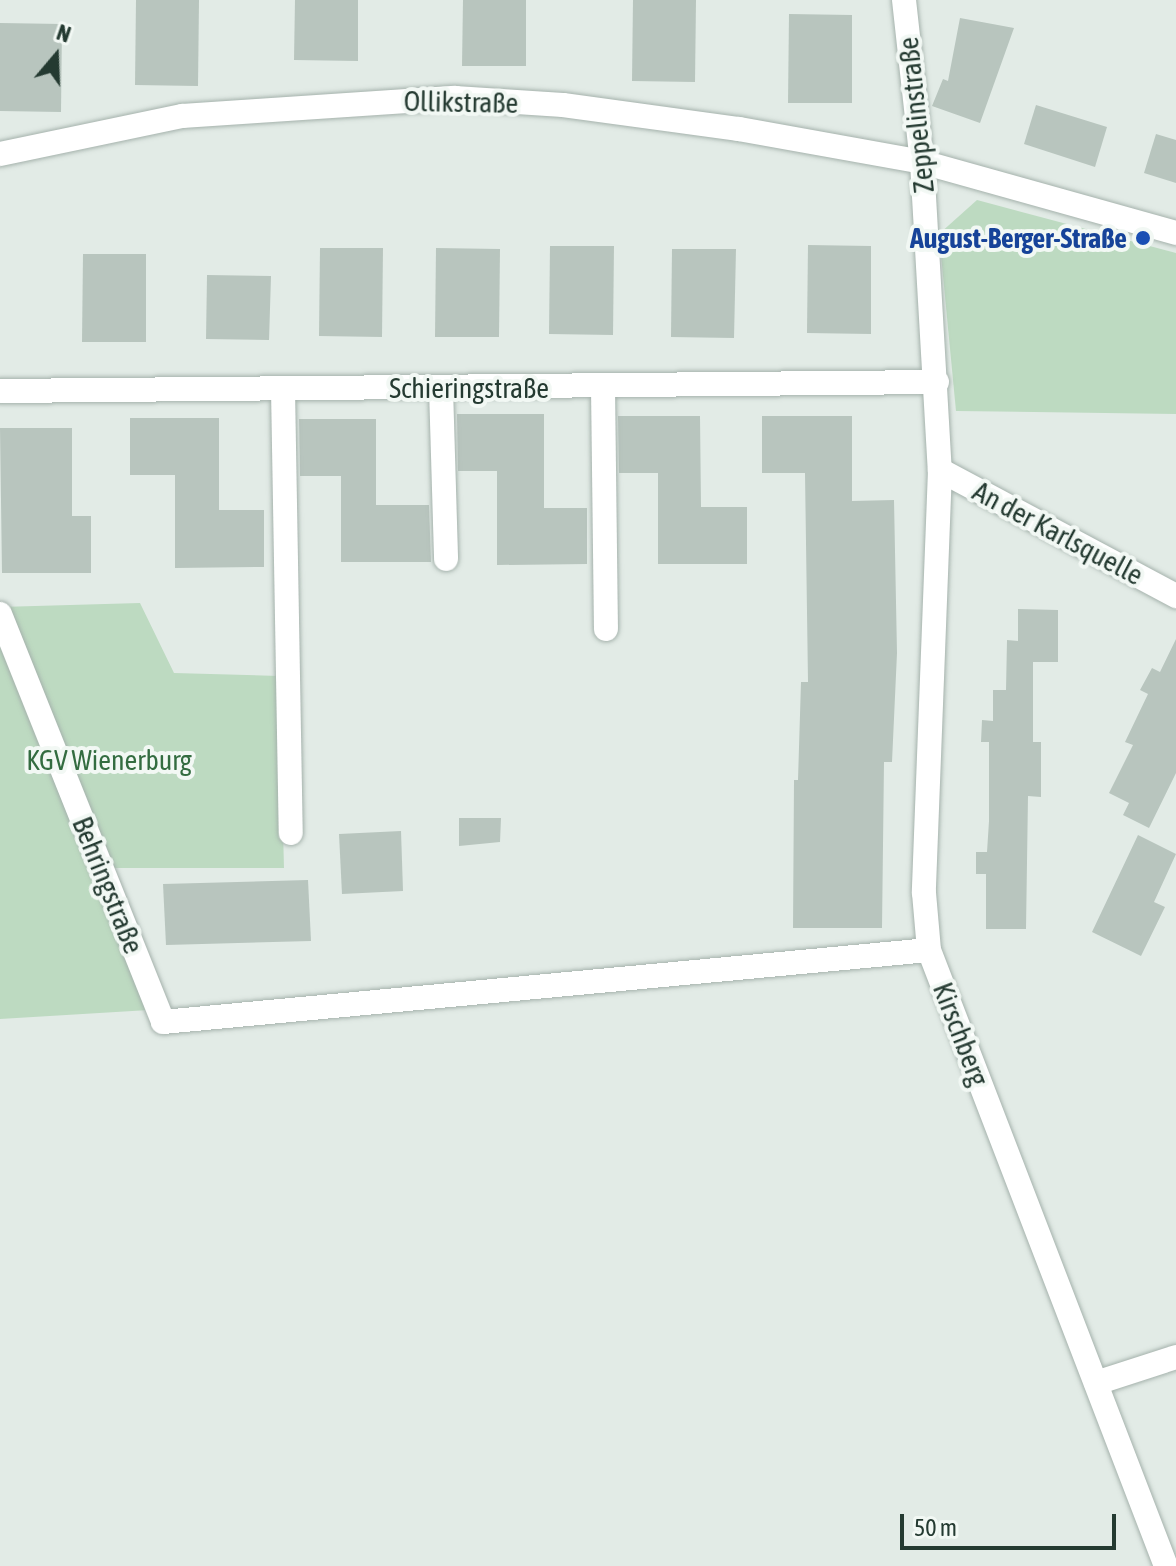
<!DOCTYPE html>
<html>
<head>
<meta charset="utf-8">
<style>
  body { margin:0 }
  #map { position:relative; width:1176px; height:1566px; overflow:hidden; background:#e2ebe6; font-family:"Asap Condensed",sans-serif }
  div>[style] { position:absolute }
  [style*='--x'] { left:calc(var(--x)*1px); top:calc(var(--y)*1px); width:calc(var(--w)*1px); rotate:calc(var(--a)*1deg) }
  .green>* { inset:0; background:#bddac1 }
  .building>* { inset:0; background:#b8c5be }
  .roads { filter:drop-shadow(0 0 2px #a5b2ac) drop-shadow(0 0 2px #a5b2ac) }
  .minor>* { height:24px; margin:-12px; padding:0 12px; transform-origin:12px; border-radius:12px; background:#fff }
  .dots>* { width:22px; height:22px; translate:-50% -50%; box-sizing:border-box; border:4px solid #f2f8f4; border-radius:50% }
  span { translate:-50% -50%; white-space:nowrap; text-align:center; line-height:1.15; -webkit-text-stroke:8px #f2f8f4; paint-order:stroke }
  .street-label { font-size:28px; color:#243a31 }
  .transit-label { font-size:28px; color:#164399; font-weight:700 }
  .right { translate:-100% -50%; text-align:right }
  .park-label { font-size:28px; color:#336c40 }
  .north { position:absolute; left:16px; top:16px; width:80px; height:80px; -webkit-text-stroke:6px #f2f8f4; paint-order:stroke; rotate:19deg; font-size:22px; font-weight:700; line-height:32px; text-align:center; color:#243a31 }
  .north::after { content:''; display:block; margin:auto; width:28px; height:36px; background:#243a31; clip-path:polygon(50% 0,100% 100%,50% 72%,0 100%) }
  .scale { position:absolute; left:900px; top:1514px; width:216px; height:36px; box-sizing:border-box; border:4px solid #243a31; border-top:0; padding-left:10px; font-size:24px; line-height:28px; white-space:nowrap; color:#243a31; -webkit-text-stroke:6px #f2f8f4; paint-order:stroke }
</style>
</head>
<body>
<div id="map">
  <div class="green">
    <i style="clip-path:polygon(977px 200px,1176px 253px,1176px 414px,956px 411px,939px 234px)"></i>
    <i style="clip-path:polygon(140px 603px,174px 673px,279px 676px,284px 868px,94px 868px,149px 1010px,0 1019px,0 607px)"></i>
  </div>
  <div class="building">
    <i style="clip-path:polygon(136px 0,199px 0,198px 86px,135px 85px)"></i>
    <i style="clip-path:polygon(295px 0,358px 0,358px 61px,294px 60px)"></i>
    <i style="clip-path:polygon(463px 0,526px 0,526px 66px,462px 66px)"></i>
    <i style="clip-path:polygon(633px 0,696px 0,695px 82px,632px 81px)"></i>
    <i style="clip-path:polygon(789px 14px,852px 15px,852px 103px,788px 103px)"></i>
    <i style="clip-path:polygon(960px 18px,1014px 28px,980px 123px,932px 106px,943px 79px,948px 81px)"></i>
    <i style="clip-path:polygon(0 23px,62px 24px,61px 112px,0 111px)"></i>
    <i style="clip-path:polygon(1036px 105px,1107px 127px,1095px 167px,1024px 144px)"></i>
    <i style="clip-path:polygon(1156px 134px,1176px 140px,1176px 183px,1144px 173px)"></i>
    <i style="clip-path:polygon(808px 245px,871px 246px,871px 334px,807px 333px)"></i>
    <i style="clip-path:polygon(550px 246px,614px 246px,613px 335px,549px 334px)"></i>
    <i style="clip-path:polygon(320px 248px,383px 248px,382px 337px,319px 336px)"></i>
    <i style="clip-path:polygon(436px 248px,500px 249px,499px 337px,435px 337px)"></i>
    <i style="clip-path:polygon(672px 249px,736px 249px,734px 338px,671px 337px)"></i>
    <i style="clip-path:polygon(83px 254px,146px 254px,146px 342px,82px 342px)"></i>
    <i style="clip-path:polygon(207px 275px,271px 276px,269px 340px,206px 339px)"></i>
    <i style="clip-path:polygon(457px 414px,544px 414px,544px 508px,587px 508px,587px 564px,497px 565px,497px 471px,458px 471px)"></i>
    <i style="clip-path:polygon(618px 416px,700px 416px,701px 507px,747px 507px,747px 564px,658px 564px,658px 473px,619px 473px)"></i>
    <i style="clip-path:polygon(762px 416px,852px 416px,852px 501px,894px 500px,897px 653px,892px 762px,884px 762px,882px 928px,793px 928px,794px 780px,798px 780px,801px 682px,808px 682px,805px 473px,762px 473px)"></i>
    <i style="clip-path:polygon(130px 418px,219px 418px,219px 510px,264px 510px,264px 567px,175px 568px,175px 475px,130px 475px)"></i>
    <i style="clip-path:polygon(299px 419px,376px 419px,376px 505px,429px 505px,431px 562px,341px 562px,341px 476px,300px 476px)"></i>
    <i style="clip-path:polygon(0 428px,72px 428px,72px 516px,91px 516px,91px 573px,2px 573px)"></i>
    <i style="clip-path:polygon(1018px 609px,1058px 610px,1058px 662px,1033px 662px,1033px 742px,1041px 742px,1041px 797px,1028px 796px,1026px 929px,986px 929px,986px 874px,976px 874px,976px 852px,987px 852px,989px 821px,989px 742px,981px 742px,982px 720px,993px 721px,993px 690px,1006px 690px,1007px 640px,1018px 641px)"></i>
    <i style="clip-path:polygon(1176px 639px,1176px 773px,1149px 828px,1123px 815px,1129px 803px,1109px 793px,1133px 745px,1125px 742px,1148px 694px,1140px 690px,1152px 668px,1160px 672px)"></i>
    <i style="clip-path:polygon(459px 818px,501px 818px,500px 842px,459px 846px)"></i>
    <i style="clip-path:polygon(401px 831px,403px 891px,342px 894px,339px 834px)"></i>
    <i style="clip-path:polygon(1138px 835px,1176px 854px,1154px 902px,1165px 907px,1141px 956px,1092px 932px)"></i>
    <i style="clip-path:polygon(308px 880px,311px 941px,166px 945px,163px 884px)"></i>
  </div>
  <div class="roads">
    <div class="minor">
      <i style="--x:904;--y:0;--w:163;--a:83.7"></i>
      <i style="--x:922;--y:162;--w:309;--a:86.7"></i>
      <i style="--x:940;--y:470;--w:423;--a:92.2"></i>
      <i style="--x:924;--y:893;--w:57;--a:85"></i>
      <i style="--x:929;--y:950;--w:660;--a:68.96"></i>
      <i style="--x:0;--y:154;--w:186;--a:-11.8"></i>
      <i style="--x:182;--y:116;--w:274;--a:-3.8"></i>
      <i style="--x:455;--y:98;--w:108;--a:3.7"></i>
      <i style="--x:563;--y:105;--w:178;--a:7.8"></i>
      <i style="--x:739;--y:129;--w:186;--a:10.2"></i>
      <i style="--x:922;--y:162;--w:264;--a:15.6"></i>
      <i style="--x:603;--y:387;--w:242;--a:89.3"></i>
      <i style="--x:441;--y:388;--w:171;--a:88.3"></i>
      <i style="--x:283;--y:389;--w:444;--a:89"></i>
      <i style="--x:0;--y:391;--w:937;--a:-0.55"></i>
      <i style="--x:940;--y:470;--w:268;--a:28.1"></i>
      <i style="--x:0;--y:614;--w:439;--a:68.2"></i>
      <i style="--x:163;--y:1022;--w:769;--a:-5.37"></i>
      <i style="--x:1096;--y:1383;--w:84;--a:-18"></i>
    </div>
  </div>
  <div class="dots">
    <i style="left:1143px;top:238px;background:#1a4fb4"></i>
  </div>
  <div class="street-label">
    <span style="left:461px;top:102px;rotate:1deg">Ollikstraße</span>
    <span style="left:916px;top:115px;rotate:-96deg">Zeppelinstraße</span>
    <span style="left:469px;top:388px">Schieringstraße</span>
    <span style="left:1058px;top:533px;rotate:28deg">An der Karlsquelle</span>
    <span style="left:108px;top:885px;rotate:68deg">Behringstraße</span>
    <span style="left:961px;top:1034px;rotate:69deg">Kirschberg</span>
  </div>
  <div class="transit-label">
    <span class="right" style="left:1127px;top:238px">August-Berger-Straße</span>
  </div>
  <div class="park-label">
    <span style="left:109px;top:760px">KGV Wienerburg</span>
  </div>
  <div class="north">N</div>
  <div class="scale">50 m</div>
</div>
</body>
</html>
